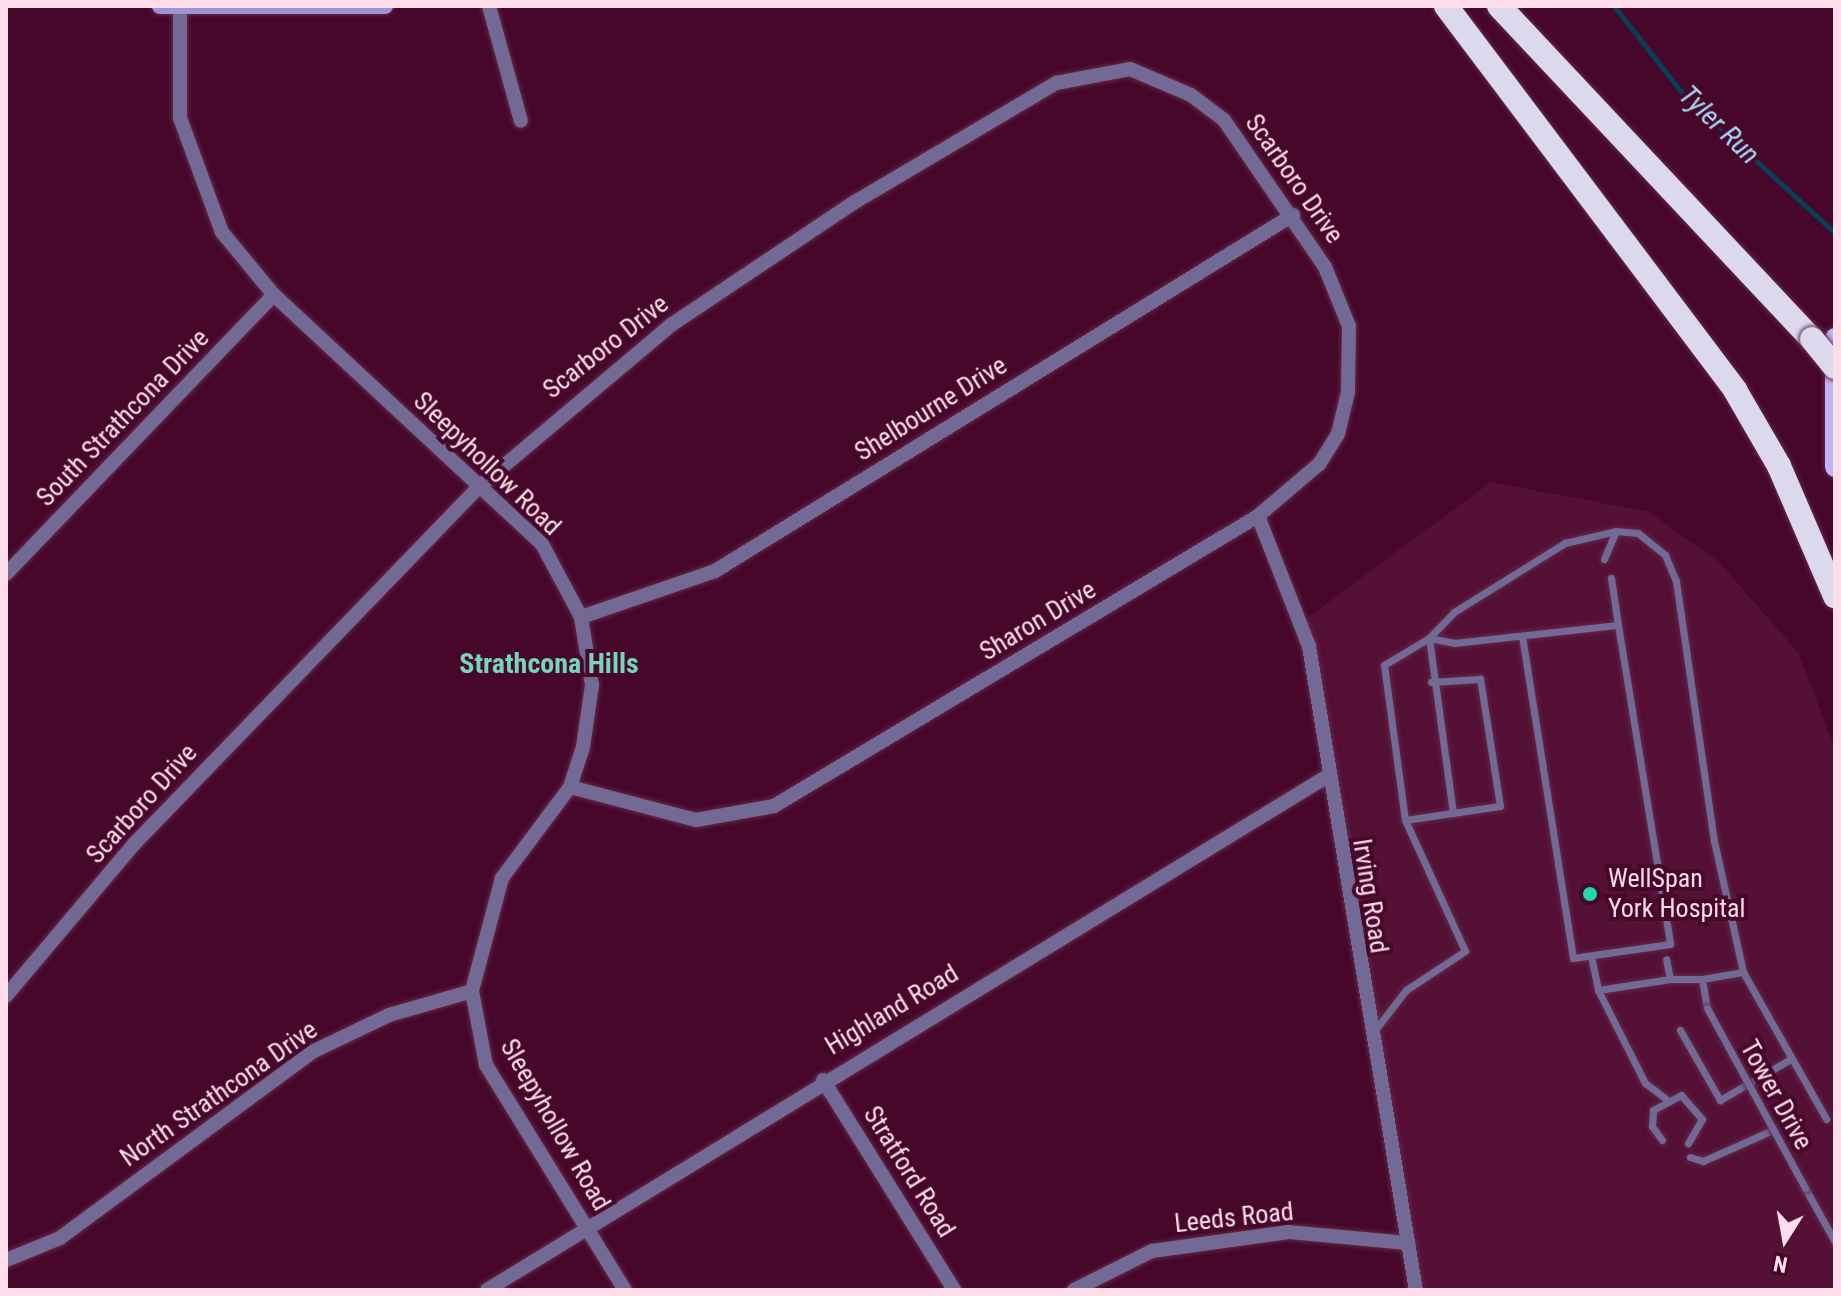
<!DOCTYPE html>
<html>
<head>
<meta charset="utf-8">
<style>
  body { margin:0 }
  #map { position:relative; width:1841px; height:1296px; overflow:hidden; background:#46072a; font-family:"Roboto Condensed",sans-serif }
  div>[style] { position:absolute }
  [style*='--x'] { left:calc(var(--x)*1px); top:calc(var(--y)*1px); width:calc(var(--w)*1px); rotate:calc(var(--a)*1deg) }
  .built>* { inset:0; background:#551036 }
  .stream>* { height:5px; margin:-2.5px; padding:0 2.5px; transform-origin:2.5px; border-radius:2.5px; background:#083f56 }
  .roads { filter:drop-shadow(0 0 2px #632949) drop-shadow(0 0 2px #632949) }
  .lane>* { height:7px; margin:-3.5px; padding:0 3.5px; transform-origin:3.5px; border-radius:3.5px; background:#726a94 }
  .street>* { height:14px; margin:-7px; padding:0 7px; transform-origin:7px; border-radius:7px; background:#726a94 }
  .secondary>* { height:16px; margin:-8px; padding:0 8px; transform-origin:8px; border-radius:8px; background:#9e91d4 }
  .primary>* { height:20px; margin:-10px; padding:0 10px; transform-origin:10px; border-radius:10px; background:#c0b3f8 }
  .highway>* { height:24px; margin:-12px; padding:0 12px; transform-origin:12px; border-radius:12px; background:#dcd9ee }
  .bridges { filter:drop-shadow(0 0 2px #632949) drop-shadow(0 0 2px #632949) }
  .lane-bridge>* { height:7px; margin:-3.5px; padding:0 3.5px; transform-origin:3.5px; border-radius:3.5px; background:#726a94 }
  .highway-bridge>* { height:24px; margin:-12px; padding:0 12px; transform-origin:12px; border-radius:12px; background:#dcd9ee }
  .dots>* { width:22px; height:22px; translate:-50% -50%; box-sizing:border-box; border:4px solid #46072a; border-radius:50% }
  span { translate:-50% -50%; white-space:nowrap; text-align:center; line-height:1.15; -webkit-text-stroke:8px #46072a; paint-order:stroke }
  .street-label { font-size:26px; color:#feddea }
  .poi-label { font-size:26px; color:#feddea }
  .left { translate:0 -50%; text-align:left }
  .water-label { font-size:28px; color:#a4d9f6; font-style:italic }
  .neighbourhood-label { font-size:28px; color:#76d5b9; font-weight:700 }
  .frame { position:absolute; inset:0; border:8px solid #feddea; pointer-events:none }
  .north { position:absolute; left:1745px; top:1200px; width:80px; height:80px; -webkit-text-stroke:6px #46072a; paint-order:stroke; rotate:191deg; font-size:22px; font-weight:700; line-height:32px; text-align:center; color:#feddea }
  .north::after { content:''; display:block; margin:auto; width:28px; height:36px; background:#feddea; clip-path:polygon(50% 0,100% 100%,50% 72%,0 100%) }
</style>
</head>
<body>
<div id="map">
  <div class="built">
    <i style="clip-path:polygon(1491px 482px,1649px 512px,1720px 563px,1799px 654px,1835px 749px,1835px 1290px,1417px 1290px,1299px 624px)"></i>
  </div>
  <div class="stream">
    <i style="--x:1614;--y:6;--w:112;--a:51.9"></i>
    <i style="--x:1683;--y:94;--w:206;--a:42.4"></i>
  </div>
  <div class="roads">
    <div class="lane">
      <i style="--x:1604;--y:559;--w:30;--a:-67"></i>
      <i style="--x:1616;--y:531;--w:22;--a:5"></i>
      <i style="--x:1638;--y:533;--w:35;--a:39"></i>
      <i style="--x:1665;--y:555;--w:28;--a:67"></i>
      <i style="--x:1676;--y:581;--w:263;--a:81.7"></i>
      <i style="--x:1714;--y:841;--w:134;--a:77.5"></i>
      <i style="--x:1611;--y:578;--w:48;--a:81.5"></i>
      <i style="--x:1453;--y:813;--w:177;--a:-97.8"></i>
      <i style="--x:1429;--y:638;--w:36;--a:-46"></i>
      <i style="--x:1454;--y:612;--w:131;--a:-31.9"></i>
      <i style="--x:1565;--y:543;--w:52;--a:-13.2"></i>
      <i style="--x:1405;--y:820;--w:156;--a:-97.7"></i>
      <i style="--x:1384;--y:665;--w:52;--a:-31"></i>
      <i style="--x:1429;--y:638;--w:25;--a:11"></i>
      <i style="--x:1454;--y:643;--w:165;--a:-6.3"></i>
      <i style="--x:1618;--y:625;--w:323;--a:80.7"></i>
      <i style="--x:1670;--y:944;--w:98;--a:171.8"></i>
      <i style="--x:1573;--y:958;--w:325;--a:-99"></i>
      <i style="--x:1592;--y:961;--w:30;--a:78"></i>
      <i style="--x:1598;--y:990;--w:104;--a:63.2"></i>
      <i style="--x:1645;--y:1083;--w:25;--a:37"></i>
      <i style="--x:1670;--y:979;--w:32;--a:0"></i>
      <i style="--x:1598;--y:990;--w:73;--a:-8.7"></i>
      <i style="--x:1670;--y:979;--w:20;--a:-101"></i>
      <i style="--x:1707;--y:1008;--w:29;--a:-100"></i>
      <i style="--x:1702;--y:979;--w:42;--a:-9.7"></i>
      <i style="--x:1743;--y:972;--w:169;--a:60.5"></i>
      <i style="--x:1375;--y:1030;--w:51;--a:-52.2"></i>
      <i style="--x:1406;--y:990;--w:71;--a:-33.5"></i>
      <i style="--x:1465;--y:951;--w:144;--a:-114.6"></i>
      <i style="--x:1405;--y:820;--w:96;--a:-8.4"></i>
      <i style="--x:1500;--y:806;--w:129;--a:-98.9"></i>
      <i style="--x:1480;--y:679;--w:49;--a:176.5"></i>
      <i style="--x:1680;--y:1030;--w:81;--a:60.3"></i>
      <i style="--x:1720;--y:1100;--w:80;--a:-30.1"></i>
      <i style="--x:1662;--y:1140;--w:17;--a:-126"></i>
      <i style="--x:1652;--y:1126;--w:16;--a:-86"></i>
      <i style="--x:1653;--y:1110;--w:32;--a:-28"></i>
      <i style="--x:1681;--y:1095;--w:32;--a:49"></i>
      <i style="--x:1702;--y:1119;--w:28;--a:120"></i>
      <i style="--x:1690;--y:1157;--w:14;--a:17"></i>
      <i style="--x:1703;--y:1161;--w:77;--a:-23.9"></i>
      <i style="--x:1805;--y:1188;--w:62;--a:60.9"></i>
    </div>
    <div class="street">
      <i style="--x:180;--y:6;--w:112;--a:90"></i>
      <i style="--x:180;--y:118;--w:121;--a:69.8"></i>
      <i style="--x:222;--y:232;--w:82;--a:50.5"></i>
      <i style="--x:274;--y:295;--w:366;--a:42.9"></i>
      <i style="--x:542;--y:544;--w:83;--a:61.9"></i>
      <i style="--x:581;--y:617;--w:69;--a:80.8"></i>
      <i style="--x:592;--y:685;--w:63;--a:98.3"></i>
      <i style="--x:583;--y:747;--w:42;--a:108"></i>
      <i style="--x:570;--y:787;--w:114;--a:126.8"></i>
      <i style="--x:502;--y:878;--w:117;--a:104.9"></i>
      <i style="--x:472;--y:991;--w:75;--a:79.3"></i>
      <i style="--x:486;--y:1065;--w:264;--a:58.3"></i>
      <i style="--x:489;--y:6;--w:119;--a:74.5"></i>
      <i style="--x:1258;--y:516;--w:140;--a:68.6"></i>
      <i style="--x:1309;--y:646;--w:653;--a:80.57"></i>
      <i style="--x:6;--y:574;--w:387;--a:-46.2"></i>
      <i style="--x:581;--y:617;--w:142;--a:-18.9"></i>
      <i style="--x:715;--y:571;--w:679;--a:-31.63"></i>
      <i style="--x:6;--y:996;--w:200;--a:-49.9"></i>
      <i style="--x:135;--y:843;--w:496;--a:-46"></i>
      <i style="--x:480;--y:486;--w:250;--a:-40.1"></i>
      <i style="--x:671;--y:325;--w:221;--a:-33.8"></i>
      <i style="--x:855;--y:202;--w:234;--a:-30.6"></i>
      <i style="--x:1056;--y:83;--w:75;--a:-10.7"></i>
      <i style="--x:1130;--y:69;--w:66;--a:23.1"></i>
      <i style="--x:1191;--y:95;--w:41;--a:37.1"></i>
      <i style="--x:1224;--y:120;--w:178;--a:55.5"></i>
      <i style="--x:1325;--y:267;--w:64;--a:67.9"></i>
      <i style="--x:1349;--y:326;--w:66;--a:90.9"></i>
      <i style="--x:1348;--y:392;--w:43;--a:103.4"></i>
      <i style="--x:1338;--y:434;--w:36;--a:122"></i>
      <i style="--x:1319;--y:464;--w:80;--a:139.6"></i>
      <i style="--x:1258;--y:516;--w:564;--a:149.07"></i>
      <i style="--x:774;--y:806;--w:79;--a:169.8"></i>
      <i style="--x:696;--y:820;--w:130;--a:-165.3"></i>
      <i style="--x:823;--y:1080;--w:248;--a:58"></i>
      <i style="--x:6;--y:1260;--w:58;--a:-22.2"></i>
      <i style="--x:60;--y:1238;--w:315;--a:-36.4"></i>
      <i style="--x:314;--y:1051;--w:83;--a:-25.6"></i>
      <i style="--x:389;--y:1015;--w:86;--a:-16.1"></i>
      <i style="--x:487;--y:1290;--w:983;--a:-31.44"></i>
      <i style="--x:1074;--y:1290;--w:87;--a:-26.6"></i>
      <i style="--x:1152;--y:1251;--w:138;--a:-7.9"></i>
      <i style="--x:1289;--y:1232;--w:120;--a:5.3"></i>
    </div>
    <div class="secondary">
      <i style="--x:160;--y:6;--w:225;--a:0"></i>
    </div>
    <div class="primary">
      <i style="--x:1835;--y:338;--w:129;--a:90"></i>
    </div>
    <div class="highway">
      <i style="--x:1446;--y:6;--w:481;--a:53"></i>
      <i style="--x:1735;--y:390;--w:88;--a:59.9"></i>
      <i style="--x:1779;--y:466;--w:142;--a:66.7"></i>
      <i style="--x:1499;--y:6;--w:457;--a:46.8"></i>
    </div>
  </div>
  <div class="bridges">
    <div class="lane-bridge">
      <i style="--x:1707;--y:1008;--w:205;--a:61.4"></i>
    </div>
    <div class="highway-bridge">
      <i style="--x:1812;--y:339;--w:36;--a:51"></i>
    </div>
  </div>
  <div class="dots">
    <i style="left:1590px;top:894px;background:#25d5ae"></i>
  </div>
  <div class="street-label">
    <span style="left:1294px;top:179px;rotate:55deg">Scarboro Drive</span>
    <span style="left:606px;top:347px;rotate:-38deg">Scarboro Drive</span>
    <span style="left:931px;top:409px;rotate:-32deg">Shelbourne Drive</span>
    <span style="left:123px;top:418px;rotate:-46deg">South Strathcona Drive</span>
    <span style="left:487px;top:464px;rotate:44deg">Sleepyhollow Road</span>
    <span style="left:1038px;top:621px;rotate:-31deg">Sharon Drive</span>
    <span style="left:142px;top:804px;rotate:-48deg">Scarboro Drive</span>
    <span style="left:1370px;top:896px;rotate:81deg">Irving Road</span>
    <span style="left:892px;top:1010px;rotate:-31deg">Highland Road</span>
    <span style="left:219px;top:1094px;rotate:-35deg">North Strathcona Drive</span>
    <span style="left:1776px;top:1095px;rotate:61deg">Tower Drive</span>
    <span style="left:555px;top:1125px;rotate:60deg">Sleepyhollow Road</span>
    <span style="left:909px;top:1172px;rotate:58deg">Stratford Road</span>
    <span style="left:1234px;top:1218px;rotate:-6deg">Leeds Road</span>
  </div>
  <div class="poi-label">
    <span class="left" style="left:1608px;top:894px">WellSpan<br>York Hospital</span>
  </div>
  <div class="water-label">
    <span style="left:1719px;top:125px;rotate:44deg">Tyler Run</span>
  </div>
  <div class="neighbourhood-label">
    <span style="left:549px;top:664px">Strathcona Hills</span>
  </div>
  <div class="frame"></div>
  <div class="north">N</div>
</div>
</body>
</html>
